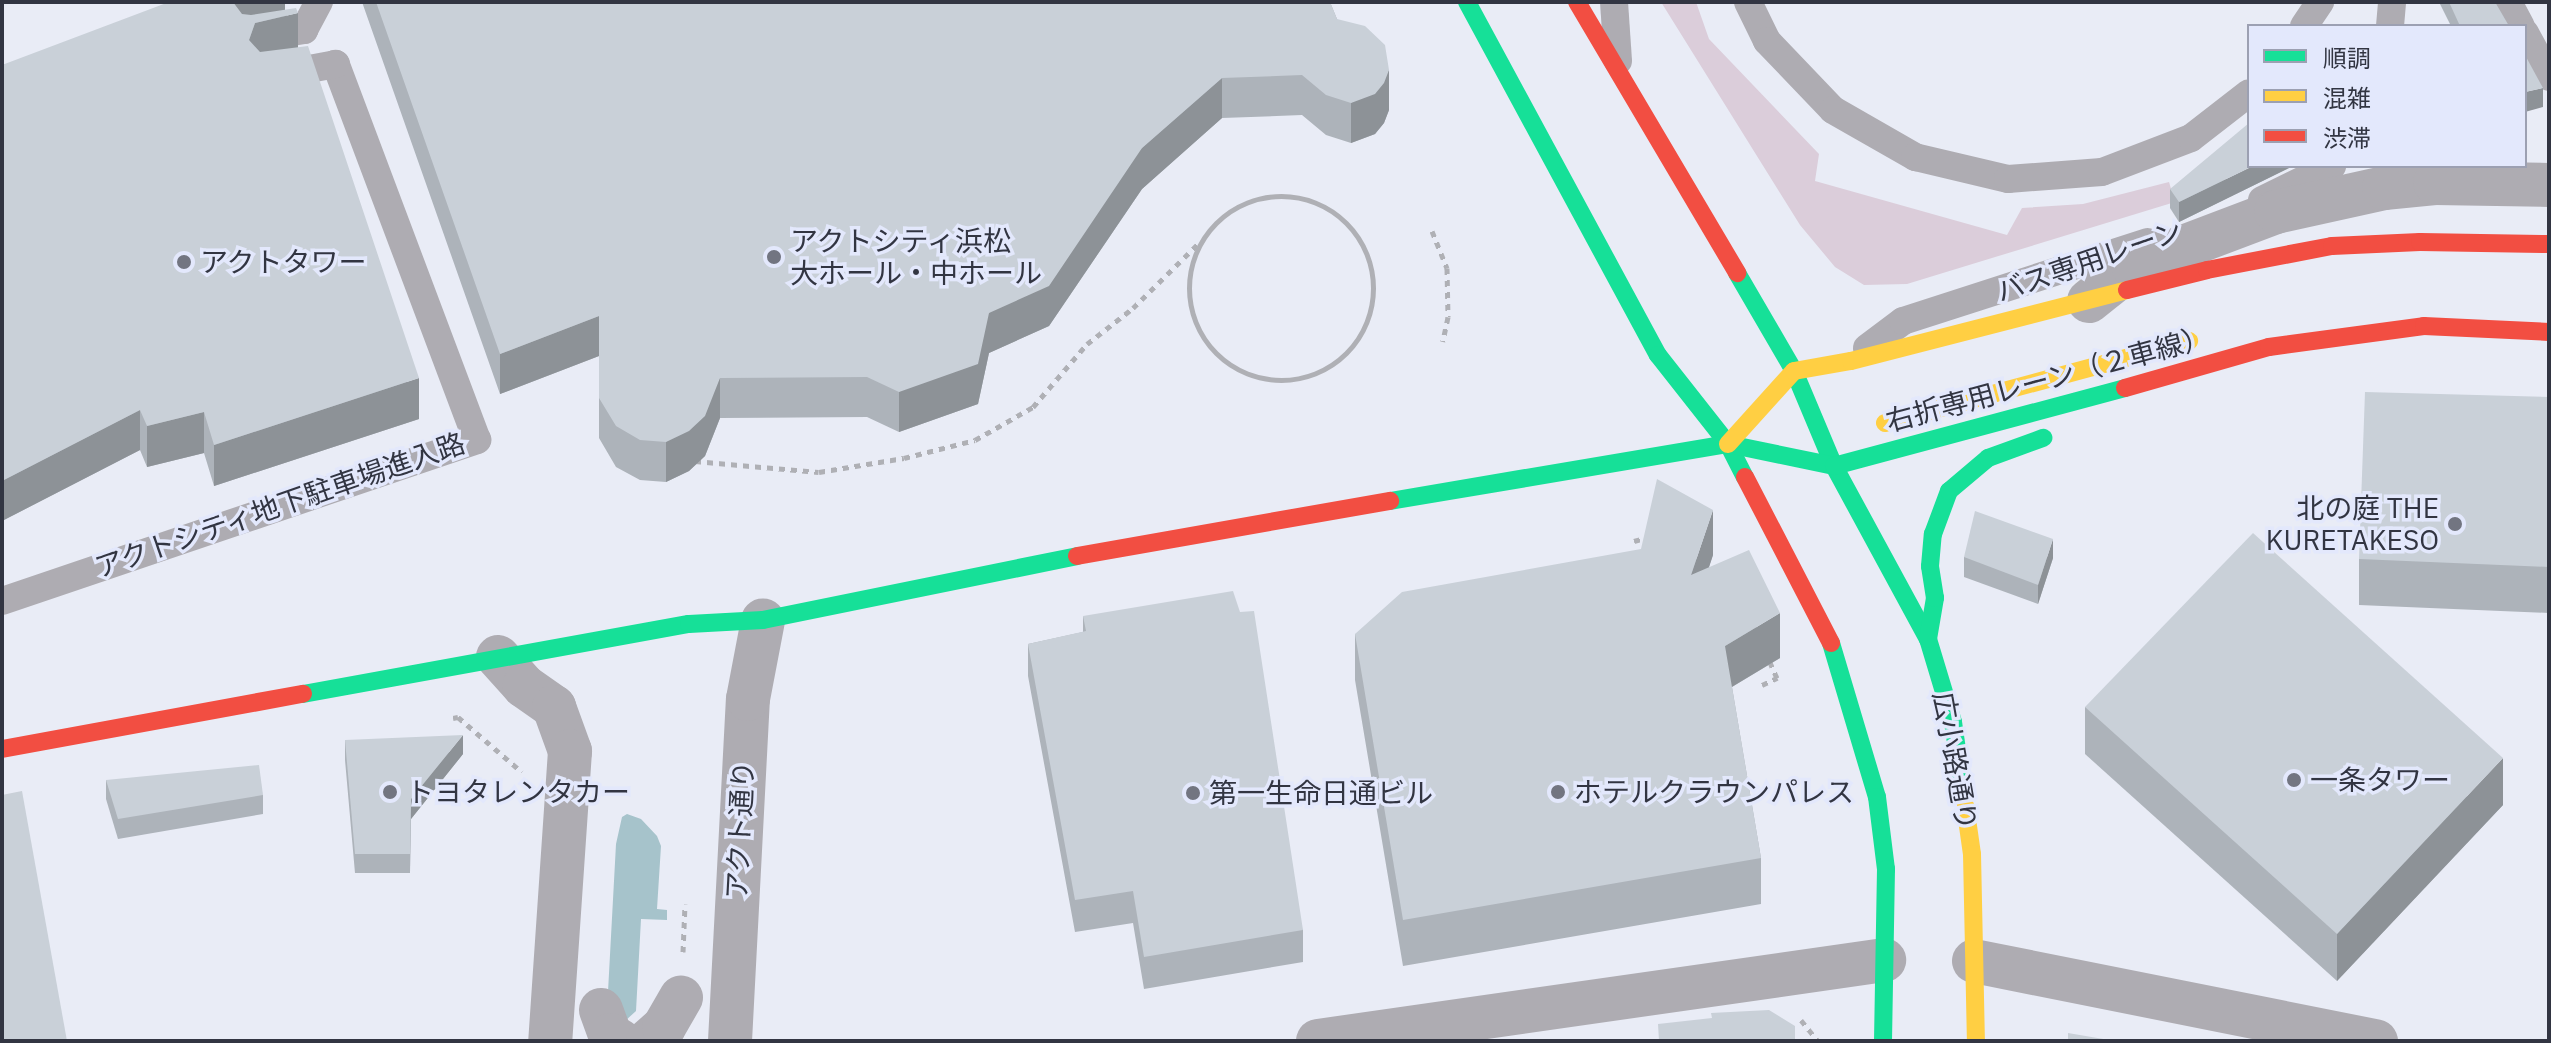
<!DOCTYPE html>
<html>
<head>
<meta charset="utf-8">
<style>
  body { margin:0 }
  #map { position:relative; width:2551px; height:1043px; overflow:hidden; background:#e9ecf6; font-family:"IBM Plex Sans","Noto Sans JP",sans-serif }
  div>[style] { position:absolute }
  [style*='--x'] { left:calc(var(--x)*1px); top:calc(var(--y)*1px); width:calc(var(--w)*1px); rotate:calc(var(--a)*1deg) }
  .green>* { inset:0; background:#dbcdda }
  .water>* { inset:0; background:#a6c3cb }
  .path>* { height:5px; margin-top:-2.5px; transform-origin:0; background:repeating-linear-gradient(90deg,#afb0b5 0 6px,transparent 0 12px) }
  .path>.ring { margin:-2.5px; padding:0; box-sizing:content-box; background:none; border:5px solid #afb0b5; border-radius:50% }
  .lane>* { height:28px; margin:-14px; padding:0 14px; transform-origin:14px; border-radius:14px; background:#aeacb2 }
  .street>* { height:44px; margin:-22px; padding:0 22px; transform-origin:22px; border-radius:22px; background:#aeacb2 }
  .fast>* { height:18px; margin:-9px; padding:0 9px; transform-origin:9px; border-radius:9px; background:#16e098 }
  .slow>* { height:18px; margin:-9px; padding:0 9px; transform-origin:9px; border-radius:9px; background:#ffcf43 }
  .jam>* { height:18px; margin:-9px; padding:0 9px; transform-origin:9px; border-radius:9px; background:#f24e42 }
  .wall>* { inset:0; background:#adb3ba }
  .shaded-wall>* { inset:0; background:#8d9297 }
  .building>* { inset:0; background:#c9d0d8 }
  .dots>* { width:22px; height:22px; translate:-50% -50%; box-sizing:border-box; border:4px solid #e3e8fc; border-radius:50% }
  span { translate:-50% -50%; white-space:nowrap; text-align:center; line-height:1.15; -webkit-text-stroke:7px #e3e8fc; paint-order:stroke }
  .poi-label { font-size:28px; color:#323542 }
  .left { translate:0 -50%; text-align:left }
  .right { translate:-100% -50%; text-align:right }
  .street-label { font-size:28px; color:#323542 }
  .frame { position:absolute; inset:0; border:4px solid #323542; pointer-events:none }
  .legend { position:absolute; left:2247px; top:24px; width:280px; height:144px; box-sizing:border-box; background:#e3e8fc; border:2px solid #9ca0b2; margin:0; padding:10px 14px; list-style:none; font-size:24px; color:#323542 }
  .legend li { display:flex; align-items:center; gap:16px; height:40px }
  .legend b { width:40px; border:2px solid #9ca0b2 }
</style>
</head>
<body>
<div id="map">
  <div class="green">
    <i style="clip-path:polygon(1661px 2px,1696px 2px,1709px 39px,1819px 154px,1815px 181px,2007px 235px,2022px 208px,2083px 204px,2169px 182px,2175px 202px,1907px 284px,1864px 285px,1835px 267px,1800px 225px)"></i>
  </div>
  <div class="water">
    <i style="clip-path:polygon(627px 814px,641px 819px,657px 836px,661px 846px,657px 909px,667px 910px,667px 920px,641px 919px,636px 1011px,625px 1021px,607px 1010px,616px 844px,622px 817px)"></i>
  </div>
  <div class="path">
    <i class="ring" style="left:1189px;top:196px;width:179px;height:179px"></i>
    <i style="--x:1432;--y:231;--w:40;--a:68"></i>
    <i style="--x:1447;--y:268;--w:49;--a:88.8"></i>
    <i style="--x:1448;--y:317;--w:25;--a:102"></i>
    <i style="--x:695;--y:461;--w:124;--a:5.1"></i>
    <i style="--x:819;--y:472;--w:86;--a:-9.4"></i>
    <i style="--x:904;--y:458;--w:73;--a:-14.2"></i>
    <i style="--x:975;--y:440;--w:67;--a:-29.6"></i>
    <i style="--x:1033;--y:407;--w:83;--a:-49.4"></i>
    <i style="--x:1087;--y:344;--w:58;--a:-38"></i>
    <i style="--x:1133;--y:308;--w:91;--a:-44.6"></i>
    <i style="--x:1634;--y:541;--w:16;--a:-15"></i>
    <i style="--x:1762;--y:685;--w:17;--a:-25"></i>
    <i style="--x:1777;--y:678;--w:20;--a:-114"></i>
    <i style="--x:453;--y:718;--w:5;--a:-11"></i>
    <i style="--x:458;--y:717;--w:84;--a:40.7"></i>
    <i style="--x:683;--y:952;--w:48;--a:-87.6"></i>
    <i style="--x:1801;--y:1020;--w:27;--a:51"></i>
  </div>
  <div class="lane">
    <i style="--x:1614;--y:2;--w:59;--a:86.1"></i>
    <i style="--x:1748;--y:2;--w:43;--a:64"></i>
    <i style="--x:1767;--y:41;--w:95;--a:46.3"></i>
    <i style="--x:1833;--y:110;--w:95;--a:29.8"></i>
    <i style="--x:1915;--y:157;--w:96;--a:13.3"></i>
    <i style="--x:2008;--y:179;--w:94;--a:-4.3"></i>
    <i style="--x:2102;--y:172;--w:95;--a:-20.9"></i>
    <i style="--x:2191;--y:138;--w:73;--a:-37.8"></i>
    <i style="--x:2508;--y:2;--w:27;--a:62"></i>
    <i style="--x:2304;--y:26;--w:29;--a:-56"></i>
    <i style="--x:2390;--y:26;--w:24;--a:-85"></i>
    <i style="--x:2525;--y:33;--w:50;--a:61.4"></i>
    <i style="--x:261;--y:37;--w:44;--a:-9.2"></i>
    <i style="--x:304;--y:30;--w:32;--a:-62"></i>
    <i style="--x:2262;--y:200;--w:78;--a:-25.9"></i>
    <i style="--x:1867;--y:348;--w:45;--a:-36.9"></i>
    <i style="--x:1903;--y:321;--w:257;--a:-17.9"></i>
    <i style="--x:2;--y:601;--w:502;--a:-18.72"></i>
    <i style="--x:477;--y:440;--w:402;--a:-110.6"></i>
    <i style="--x:336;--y:64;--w:60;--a:169.4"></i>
  </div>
  <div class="street">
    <i style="--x:2089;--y:301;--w:56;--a:-38.5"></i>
    <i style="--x:2133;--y:266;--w:153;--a:-20.7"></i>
    <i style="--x:2276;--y:212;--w:111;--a:-12.5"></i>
    <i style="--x:2384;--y:188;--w:51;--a:-5.6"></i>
    <i style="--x:2435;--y:183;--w:114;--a:1"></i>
    <i style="--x:498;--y:657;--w:39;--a:48"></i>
    <i style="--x:524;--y:686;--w:37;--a:35"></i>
    <i style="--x:554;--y:707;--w:47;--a:70"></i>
    <i style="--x:570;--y:751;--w:291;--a:93.9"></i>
    <i style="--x:1974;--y:961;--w:410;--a:11.3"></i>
    <i style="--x:601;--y:1010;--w:27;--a:70"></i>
    <i style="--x:610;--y:1035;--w:12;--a:31"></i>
    <i style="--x:648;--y:1041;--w:21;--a:-41"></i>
    <i style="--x:664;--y:1027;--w:34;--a:-60"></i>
    <i style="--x:730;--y:1041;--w:342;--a:-87"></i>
    <i style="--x:748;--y:699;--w:80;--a:-79.2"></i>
    <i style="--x:1318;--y:1041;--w:572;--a:-8.14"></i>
  </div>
  <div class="fast">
    <i style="--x:1467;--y:2;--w:401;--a:61.6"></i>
    <i style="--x:1658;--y:355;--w:113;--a:51.8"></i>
    <i style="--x:1728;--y:444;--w:37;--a:63"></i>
    <i style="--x:1737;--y:273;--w:113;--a:59.8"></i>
    <i style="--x:1794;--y:371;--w:103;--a:67.2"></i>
    <i style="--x:1834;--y:466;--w:197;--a:61.5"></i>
    <i style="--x:1928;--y:639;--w:87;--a:73.2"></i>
    <i style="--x:1953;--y:722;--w:70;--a:81.8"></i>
    <i style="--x:1390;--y:501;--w:343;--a:-9.6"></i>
    <i style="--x:1728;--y:444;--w:108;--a:11.7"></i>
    <i style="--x:1834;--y:466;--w:301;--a:-15"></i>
    <i style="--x:1928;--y:639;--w:42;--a:-80.3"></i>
    <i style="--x:1935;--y:598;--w:32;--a:-99"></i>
    <i style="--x:1930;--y:566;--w:32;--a:-85"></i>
    <i style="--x:1933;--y:534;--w:46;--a:-69.6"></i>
    <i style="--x:1949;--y:491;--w:51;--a:-40.2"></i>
    <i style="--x:1988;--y:458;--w:59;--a:-20"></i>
    <i style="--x:1831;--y:643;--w:161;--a:73.4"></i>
    <i style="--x:1877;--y:797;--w:73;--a:82.9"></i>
    <i style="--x:1886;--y:869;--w:172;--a:91"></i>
    <i style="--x:303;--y:694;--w:392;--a:-10.3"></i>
    <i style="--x:689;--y:624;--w:74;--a:-3.1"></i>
    <i style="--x:763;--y:620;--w:320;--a:-11.5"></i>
  </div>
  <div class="slow">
    <i style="--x:1885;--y:423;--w:315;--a:-15.1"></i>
    <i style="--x:1728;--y:444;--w:98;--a:-47.9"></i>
    <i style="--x:1794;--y:371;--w:58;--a:-10"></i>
    <i style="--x:1851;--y:361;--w:285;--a:-14.4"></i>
    <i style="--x:1963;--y:791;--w:64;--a:81.9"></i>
    <i style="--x:1972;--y:854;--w:187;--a:88.8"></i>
  </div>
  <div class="jam">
    <i style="--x:1577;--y:2;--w:315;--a:59.4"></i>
    <i style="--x:2127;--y:290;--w:82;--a:-14"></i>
    <i style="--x:2207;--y:270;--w:127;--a:-10.9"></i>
    <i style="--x:2332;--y:246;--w:88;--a:-2.6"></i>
    <i style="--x:2420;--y:242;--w:129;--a:0.9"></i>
    <i style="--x:2125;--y:388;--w:150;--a:-15.9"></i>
    <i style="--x:2269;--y:347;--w:156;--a:-7.7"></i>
    <i style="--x:2424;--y:326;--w:125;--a:2.7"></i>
    <i style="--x:1745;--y:477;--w:187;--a:62.6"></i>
    <i style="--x:1077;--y:556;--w:318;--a:-10"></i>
    <i style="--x:2;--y:749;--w:306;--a:-10.4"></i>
  </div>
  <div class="wall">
    <i style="clip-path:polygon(285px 2px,285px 10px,419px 419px,214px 486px,204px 453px,147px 467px,140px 450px,2px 521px,2px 65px)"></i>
    <i style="clip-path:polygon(362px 2px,1330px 2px,1337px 19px,1389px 110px,1384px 123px,1375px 134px,1351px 143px,1326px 135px,1302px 115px,1222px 118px,1142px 189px,1049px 326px,989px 353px,978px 404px,899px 432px,867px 417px,720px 418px,705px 456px,689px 471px,666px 482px,640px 480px,616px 467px,599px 438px,599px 356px,500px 394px)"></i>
    <i style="clip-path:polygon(2439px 2px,2495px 2px,2509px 26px,2451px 26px)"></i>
    <i style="clip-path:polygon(2289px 168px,2179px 222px,2170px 208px,2170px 189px)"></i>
    <i style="clip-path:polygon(2549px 397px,2549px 613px,2359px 605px,2359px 559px)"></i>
    <i style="clip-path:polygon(1713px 555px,1709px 567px,1780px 658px,1732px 687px,1761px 858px,1761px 904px,1403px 966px,1355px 680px,1355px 634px)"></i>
    <i style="clip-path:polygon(1964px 557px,2053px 558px,2038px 604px,1964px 577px)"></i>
    <i style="clip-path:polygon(1083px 616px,1303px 930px,1303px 962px,1144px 989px,1133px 923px,1075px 932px,1028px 676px,1028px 644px,1083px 632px)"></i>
    <i style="clip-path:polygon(2085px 707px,2503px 805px,2337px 981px,2085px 754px)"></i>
    <i style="clip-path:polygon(345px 740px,463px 754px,411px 819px,410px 873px,355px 873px,345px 760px)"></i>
    <i style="clip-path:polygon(106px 780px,263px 795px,263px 814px,118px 839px,106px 799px)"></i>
  </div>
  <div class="shaded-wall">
    <i style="clip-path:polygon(232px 2px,285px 2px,285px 16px,239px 25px)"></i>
    <i style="clip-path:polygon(298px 13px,298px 54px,255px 64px,249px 40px,255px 23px)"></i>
    <i style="clip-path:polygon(1389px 70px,1389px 110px,1384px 123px,1375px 134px,1351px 143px,1351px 103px)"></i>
    <i style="clip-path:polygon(1222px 78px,1222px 118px,1142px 189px,1049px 326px,989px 353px,978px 404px,899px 432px,899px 392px,989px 313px,1142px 148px)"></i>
    <i style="clip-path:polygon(2543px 88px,2543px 107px,2525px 112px,2525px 92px)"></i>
    <i style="clip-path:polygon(2253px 166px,2290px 166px,2289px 168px,2179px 222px,2179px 202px)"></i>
    <i style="clip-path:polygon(599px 316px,599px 356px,500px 394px,500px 354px)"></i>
    <i style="clip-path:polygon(419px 378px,419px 419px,214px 486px,214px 445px)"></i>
    <i style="clip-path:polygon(720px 378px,720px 418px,705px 456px,689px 471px,666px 482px,666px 442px)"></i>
    <i style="clip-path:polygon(140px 410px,140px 450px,2px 521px,2px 481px)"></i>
    <i style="clip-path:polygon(204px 412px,204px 453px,147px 467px,147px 426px)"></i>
    <i style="clip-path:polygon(1713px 510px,1713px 555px,1691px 621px,1691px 575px)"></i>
    <i style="clip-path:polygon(2053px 539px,2053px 558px,2038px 604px,2038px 585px)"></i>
    <i style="clip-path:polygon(1780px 613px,1780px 658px,1725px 691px,1725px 646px)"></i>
    <i style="clip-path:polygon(463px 735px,463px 754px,411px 819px,410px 873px,411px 799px)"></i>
    <i style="clip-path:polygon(2503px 758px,2503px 805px,2337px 981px,2337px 934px)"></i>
  </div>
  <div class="building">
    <i style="clip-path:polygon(169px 2px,233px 2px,242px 14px,251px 15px,296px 8px,298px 13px,255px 23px,249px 40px,260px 52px,308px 46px,419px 378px,214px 445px,204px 412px,147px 426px,140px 410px,2px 481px,2px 65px)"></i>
    <i style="clip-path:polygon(376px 2px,1330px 2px,1337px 19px,1365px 26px,1385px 45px,1389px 70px,1384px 83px,1375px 94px,1351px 103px,1326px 95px,1302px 75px,1222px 78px,1142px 148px,1049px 286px,989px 313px,978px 364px,899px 392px,867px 377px,720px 378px,705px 416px,689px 431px,666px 442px,640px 440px,616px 426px,599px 398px,599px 316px,500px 354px)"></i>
    <i style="clip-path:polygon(2449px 2px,2495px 2px,2509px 26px,2460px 26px)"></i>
    <i style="clip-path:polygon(2525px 55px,2543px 88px,2525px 92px)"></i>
    <i style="clip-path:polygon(2249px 123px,2249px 166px,2253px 166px,2179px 202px,2170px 189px)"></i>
    <i style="clip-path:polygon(2365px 392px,2549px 397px,2549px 567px,2359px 559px)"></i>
    <i style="clip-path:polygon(1657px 479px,1713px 510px,1691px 575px,1749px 550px,1780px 613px,1725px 646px,1761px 858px,1403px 920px,1355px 634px,1402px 592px,1641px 549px)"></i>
    <i style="clip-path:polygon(1975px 511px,2053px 539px,2038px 585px,1964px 557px)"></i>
    <i style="clip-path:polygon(2253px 533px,2503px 758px,2337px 934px,2085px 707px)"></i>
    <i style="clip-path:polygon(1233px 591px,1240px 612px,1254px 611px,1303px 930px,1144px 957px,1133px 891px,1075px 900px,1028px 644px,1086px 631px,1083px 616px)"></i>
    <i style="clip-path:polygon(463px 735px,411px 799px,410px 854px,355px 854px,345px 740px)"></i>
    <i style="clip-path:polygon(259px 765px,263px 795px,118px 819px,106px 780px)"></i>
    <i style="clip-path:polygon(22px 791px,67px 1041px,2px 1041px,2px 795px)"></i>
    <i style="clip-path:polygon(1769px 1010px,1795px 1026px,1795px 1041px,1659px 1041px,1658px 1024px,1712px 1018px,1711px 1013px)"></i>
    <i style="clip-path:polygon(2068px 1033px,2115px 1041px,2068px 1041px)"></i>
  </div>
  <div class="dots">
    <i style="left:774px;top:257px;background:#727581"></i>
    <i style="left:184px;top:262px;background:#727581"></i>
    <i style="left:2455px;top:524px;background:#727581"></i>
    <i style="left:2294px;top:780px;background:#727581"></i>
    <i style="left:390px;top:792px;background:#727581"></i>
    <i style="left:1558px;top:792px;background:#727581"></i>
    <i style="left:1193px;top:793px;background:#727581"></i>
  </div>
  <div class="poi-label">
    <span class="left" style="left:790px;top:257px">アクトシティ浜松<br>大ホール・中ホール</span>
    <span class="left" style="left:200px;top:262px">アクトタワー</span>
    <span class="right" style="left:2439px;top:524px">北の庭 THE<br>KURETAKESO</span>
    <span class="left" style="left:2310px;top:780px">一条タワー</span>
    <span class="left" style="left:406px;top:792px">トヨタレンタカー</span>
    <span class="left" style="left:1574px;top:792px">ホテルクラウンパレス</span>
    <span class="left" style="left:1209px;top:793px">第一生命日通ビル</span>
  </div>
  <div class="street-label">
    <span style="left:2089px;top:261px;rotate:-19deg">バス専用レーン</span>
    <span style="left:2048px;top:379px;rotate:-15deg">右折専用レーン（２車線）</span>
    <span style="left:280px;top:505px;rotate:-19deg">アクトシティ地下駐車場進入路</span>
    <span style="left:1955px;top:761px;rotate:80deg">広小路通り</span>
    <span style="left:740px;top:830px;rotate:-87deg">アクト通り</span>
  </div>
  <div class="frame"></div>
  <ul class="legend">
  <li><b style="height:10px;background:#16e098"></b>順調</li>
  <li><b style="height:10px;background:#ffcf43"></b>混雑</li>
  <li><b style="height:10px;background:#f24e42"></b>渋滞</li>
  </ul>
</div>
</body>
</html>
